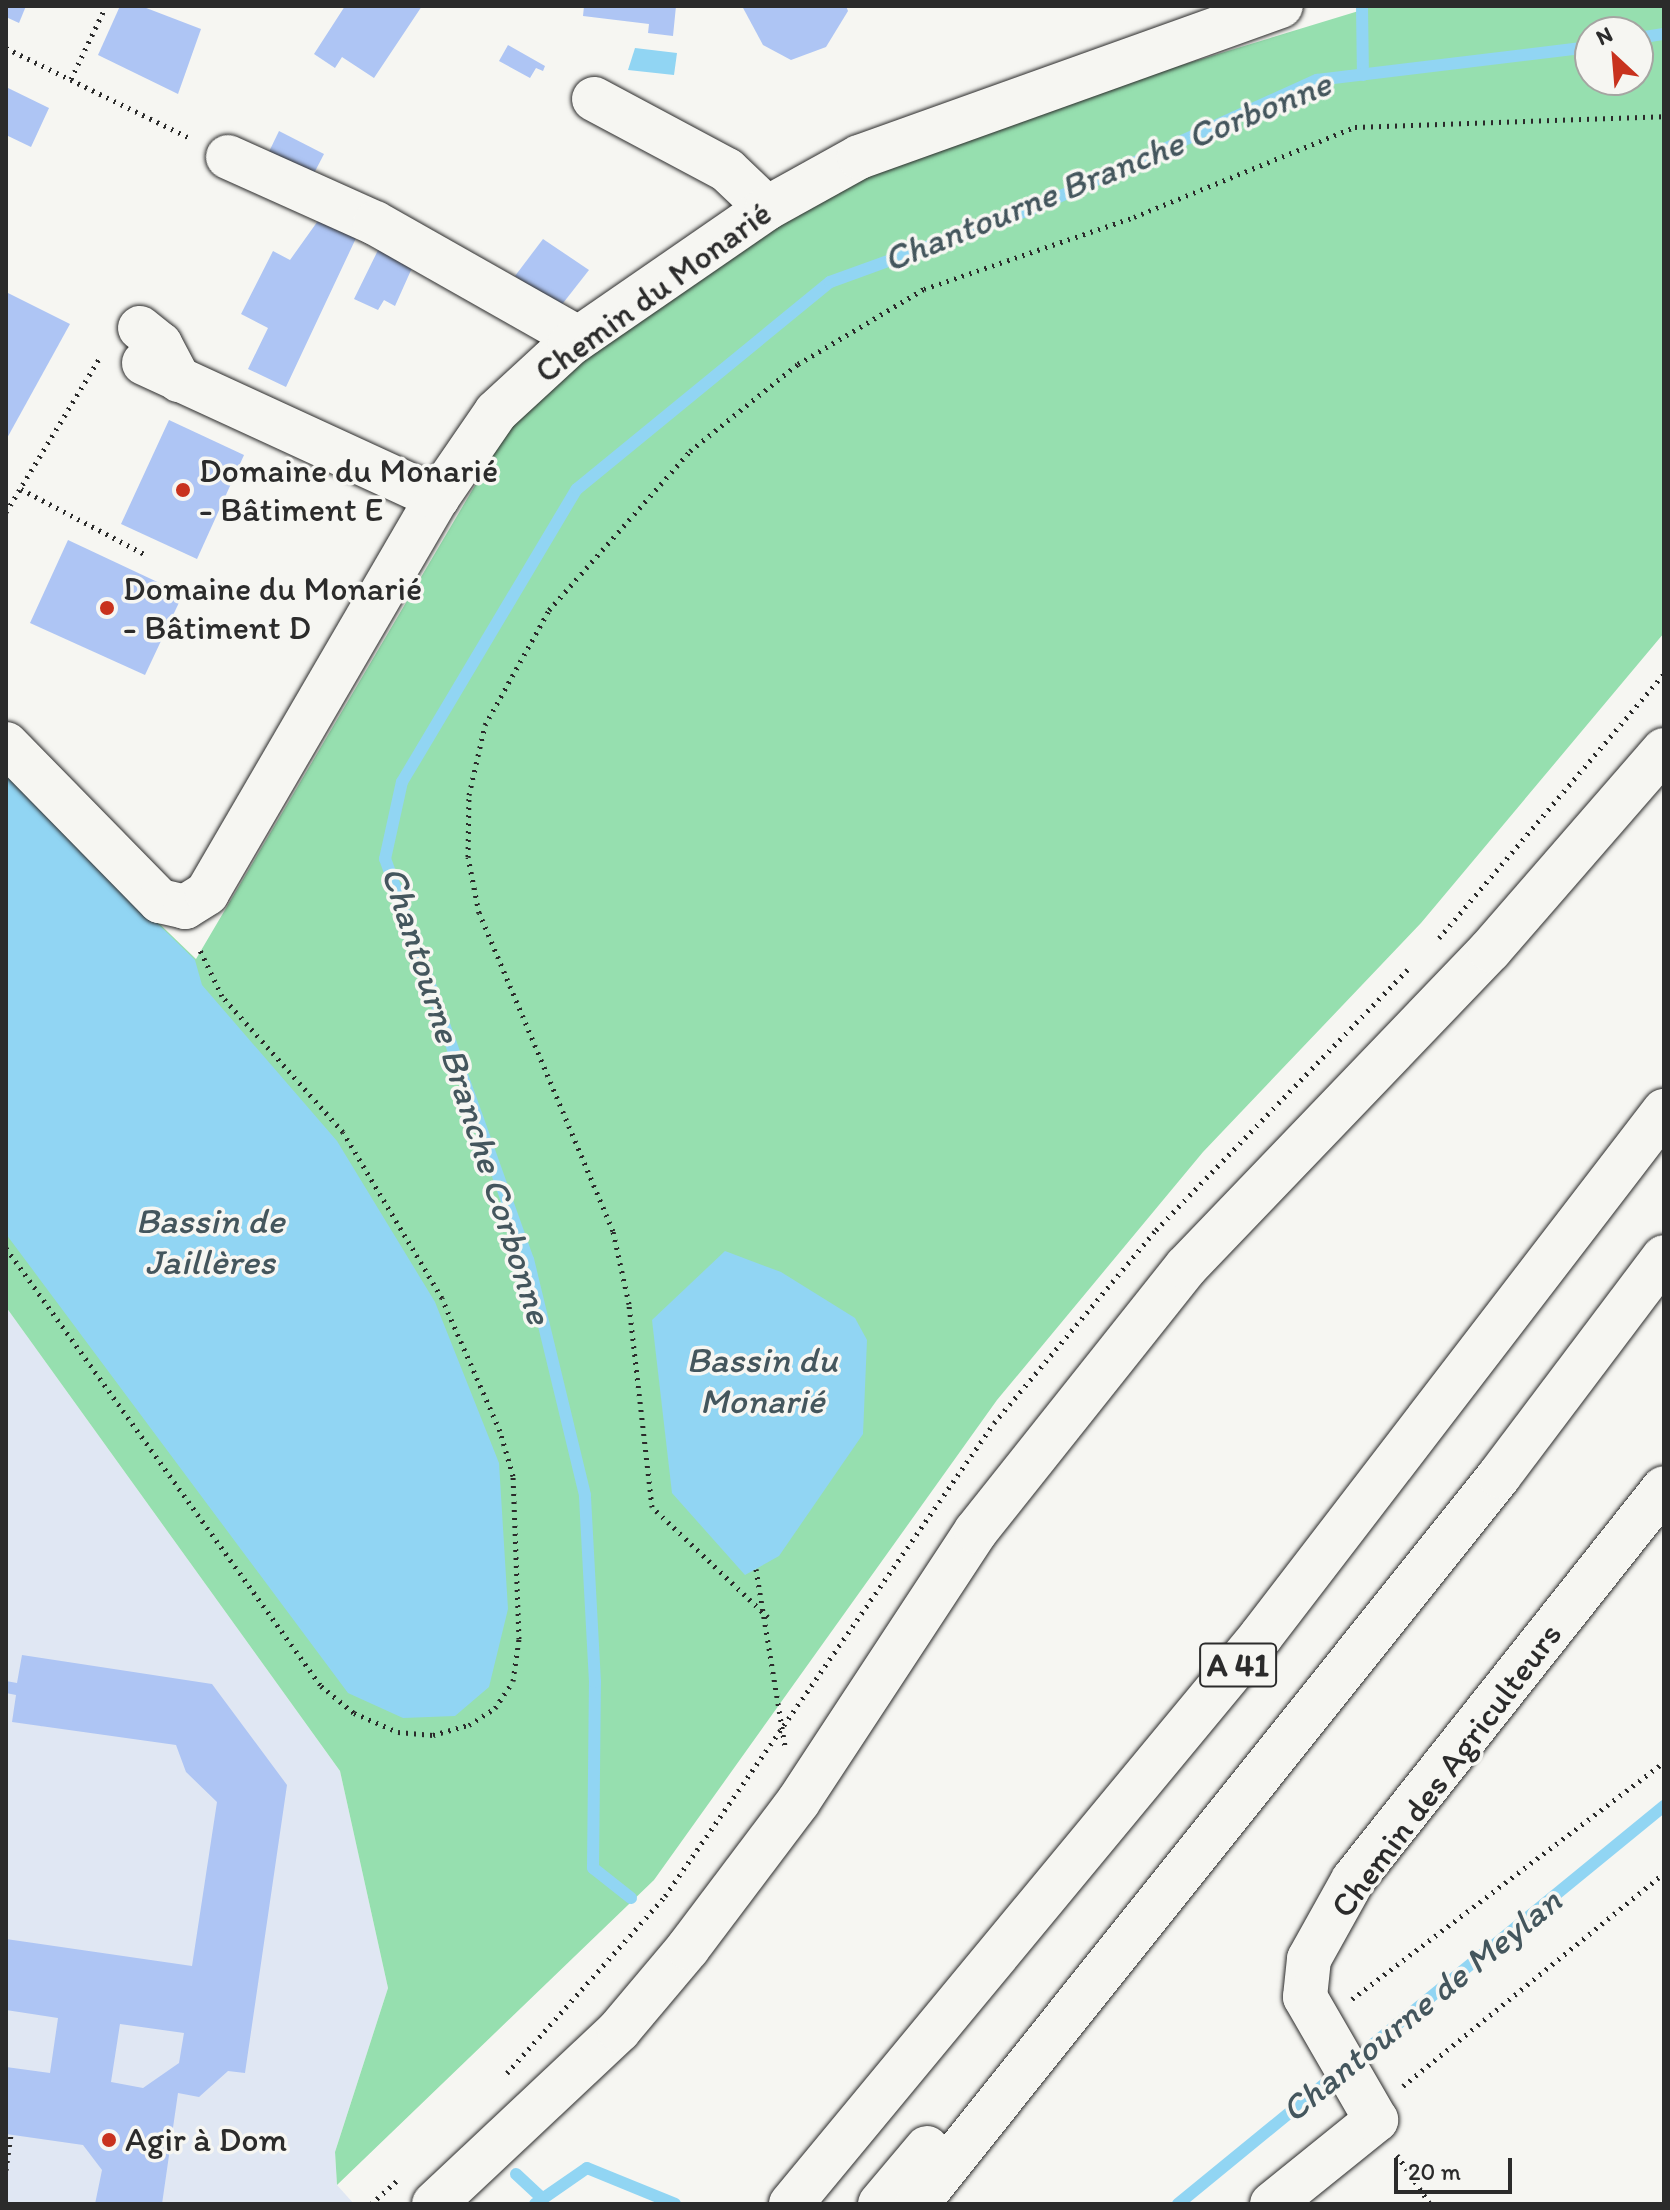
<!DOCTYPE html>
<html>
<head>
<meta charset="utf-8">
<style>
  body { margin:0 }
  #map { position:relative; width:1670px; height:2210px; overflow:hidden; background:#f6f6f2; font-family:Itim,sans-serif }
  div>[style] { position:absolute }
  [style*='--x'] { left:calc(var(--x)*1px); top:calc(var(--y)*1px); width:calc(var(--w)*1px); rotate:calc(var(--a)*1deg) }
  .built>* { inset:0; background:#e0e7f3 }
  .green>* { inset:0; background:#96dfaf }
  .water>* { inset:0; background:#91d5f3 }
  .stream>* { height:12px; margin:-6px; padding:0 6px; transform-origin:6px; border-radius:6px; background:#91d5f3 }
  .building>* { inset:0; background:#aec5f4 }
  .path>* { height:5px; margin-top:-2.5px; transform-origin:0; background:repeating-linear-gradient(90deg,#2b2b2b 0 2px,transparent 0 8px) }
  .roads { filter:drop-shadow(0 0 2px #2b2b2b) drop-shadow(0 0 2px #2b2b2b) }
  .minor>* { height:44px; margin:-22px; padding:0 22px; transform-origin:22px; border-radius:22px; background:#f6f6f2 }
  .major>* { height:44px; margin:-22px; padding:0 22px; transform-origin:22px; border-radius:22px; background:#f6f6f2 }
  .highway>* { height:44px; margin:-22px; padding:0 22px; transform-origin:22px; border-radius:22px; background:#f6f6f2 }
  .dots>* { width:22px; height:22px; translate:-50% -50%; box-sizing:border-box; border:4px solid #f6f6f2; border-radius:50% }
  span { translate:-50% -50%; white-space:nowrap; text-align:center; line-height:1.15; -webkit-text-stroke:7px #f6f6f2; paint-order:stroke }
  .shield-label span { padding:2px 6px; background:#f6f6f2; border:2px solid; border-radius:6px; -webkit-text-stroke-width:0 }
  .shield-label { font-size:32px; color:#2b2b2b; font-weight:700 }
  .street-label { font-size:34px; color:#2b2b2b }
  .poi-label { font-size:34px; color:#2b2b2b }
  .left { translate:0 -50%; text-align:left }
  .water-label { font-size:36px; color:#44565d; font-style:italic }
  .frame { position:absolute; inset:0; border:8px solid #2b2b2b; pointer-events:none }
  .north { position:absolute; left:1574px; top:16px; width:80px; height:80px; box-sizing:border-box; background:#f6f6f2; border:2px solid #a5a5a2; border-radius:50%; rotate:334deg; font-size:22px; font-weight:700; line-height:32px; text-align:center; color:#2b2b2b }
  .north::after { content:''; display:block; margin:auto; width:28px; height:36px; background:#c8321e; clip-path:polygon(50% 0,100% 100%,50% 72%,0 100%) }
  .scale { position:absolute; left:1394px; top:2158px; width:118px; height:36px; box-sizing:border-box; border:4px solid #2b2b2b; border-top:0; padding-left:10px; font-size:24px; line-height:28px; white-space:nowrap; color:#2b2b2b; -webkit-text-stroke:6px #f6f6f2; paint-order:stroke }
</style>
</head>
<body>
<div id="map">
  <div class="built">
    <i style="clip-path:polygon(6px 1307px,340px 1771px,388px 1988px,335px 2152px,337px 2185px,354px 2204px,6px 2204px)"></i>
  </div>
  <div class="green">
    <i style="clip-path:polygon(evenodd,1375px 6px,1664px 6px,1664px 633px,1421px 923px,1203px 1152px,997px 1400px,654px 1880px,337px 2185px,335px 2152px,388px 1988px,340px 1771px,6px 1307px,6px 776px,196px 959px,530px 392px,582px 348px,893px 153px,1375px 6px,1590px 32px,1638px 32px,1638px 80px,1590px 80px,1590px 32px)"></i>
  </div>
  <div class="water">
    <i style="clip-path:polygon(635px 48px,677px 53px,674px 75px,628px 70px)"></i>
    <i style="clip-path:polygon(6px 776px,195px 960px,202px 985px,337px 1141px,435px 1302px,499px 1463px,508px 1609px,489px 1687px,455px 1716px,403px 1718px,348px 1693px,6px 1234px)"></i>
    <i style="clip-path:polygon(725px 1251px,781px 1272px,855px 1318px,867px 1340px,863px 1434px,779px 1556px,745px 1575px,672px 1493px,652px 1320px)"></i>
  </div>
  <div class="stream">
    <i style="--x:1362;--y:6;--w:69;--a:89.2"></i>
    <i style="--x:1638;--y:38;--w:26;--a:-9"></i>
    <i style="--x:631;--y:1898;--w:48;--a:-141.7"></i>
    <i style="--x:593;--y:1868;--w:186;--a:-89.4"></i>
    <i style="--x:595;--y:1682;--w:187;--a:-93.1"></i>
    <i style="--x:585;--y:1495;--w:242;--a:-103.6"></i>
    <i style="--x:528;--y:1260;--w:426;--a:-109.6"></i>
    <i style="--x:385;--y:859;--w:79;--a:-77.6"></i>
    <i style="--x:402;--y:782;--w:341;--a:-59.2"></i>
    <i style="--x:577;--y:489;--w:327;--a:-39.3"></i>
    <i style="--x:830;--y:282;--w:215;--a:-19.9"></i>
    <i style="--x:1032;--y:209;--w:313;--a:-24.4"></i>
    <i style="--x:1317;--y:80;--w:275;--a:-6.9"></i>
    <i style="--x:516;--y:2174;--w:34;--a:43"></i>
    <i style="--x:535;--y:2204;--w:63;--a:-34.7"></i>
    <i style="--x:587;--y:2168;--w:95;--a:22.2"></i>
    <i style="--x:1178;--y:2204;--w:628;--a:-39.32"></i>
  </div>
  <div class="building">
    <i style="clip-path:polygon(6px 6px,26px 6px,19px 23px,6px 17px)"></i>
    <i style="clip-path:polygon(120px 6px,141px 6px,201px 29px,178px 94px,98px 55px)"></i>
    <i style="clip-path:polygon(345px 6px,422px 6px,374px 78px,342px 57px,335px 68px,314px 54px)"></i>
    <i style="clip-path:polygon(584px 6px,676px 6px,673px 36px,648px 33px,649px 24px,583px 16px)"></i>
    <i style="clip-path:polygon(742px 6px,846px 6px,848px 11px,826px 47px,791px 60px,763px 45px)"></i>
    <i style="clip-path:polygon(508px 45px,545px 66px,543px 71px,536px 68px,530px 78px,499px 61px)"></i>
    <i style="clip-path:polygon(6px 87px,49px 108px,31px 147px,6px 135px)"></i>
    <i style="clip-path:polygon(279px 131px,324px 154px,309px 183px,265px 160px)"></i>
    <i style="clip-path:polygon(320px 218px,357px 236px,286px 387px,248px 369px,268px 328px,241px 314px,273px 251px,290px 260px)"></i>
    <i style="clip-path:polygon(543px 239px,589px 270px,560px 307px,515px 276px)"></i>
    <i style="clip-path:polygon(382px 242px,416px 259px,395px 306px,384px 300px,378px 310px,354px 299px)"></i>
    <i style="clip-path:polygon(6px 292px,70px 324px,6px 440px)"></i>
    <i style="clip-path:polygon(169px 420px,244px 455px,197px 559px,121px 524px)"></i>
    <i style="clip-path:polygon(68px 540px,183px 594px,145px 675px,30px 623px)"></i>
    <i style="clip-path:polygon(evenodd,22px 1655px,212px 1684px,287px 1785px,245px 2073px,228px 2071px,199px 2097px,178px 2093px,162px 2204px,95px 2204px,102px 2170px,83px 2145px,6px 2134px,6px 2067px,50px 2073px,58px 2018px,6px 2010px,6px 1939px,192px 1966px,217px 1802px,186px 1772px,176px 1745px,12px 1722px,16px 1695px,6px 1693px,6px 1681px,17px 1683px,22px 1655px,120px 2024px,184px 2033px,179px 2063px,143px 2088px,111px 2082px,120px 2024px)"></i>
  </div>
  <div class="path">
    <i style="--x:6;--y:48;--w:207;--a:26.1"></i>
    <i style="--x:71;--y:79;--w:81;--a:-64.4"></i>
    <i style="--x:21;--y:489;--w:141;--a:27.8"></i>
    <i style="--x:6;--y:512;--w:183;--a:-58.7"></i>
    <i style="--x:1439;--y:938;--w:347;--a:-49.6"></i>
    <i style="--x:6;--y:1248;--w:540;--a:54.28"></i>
    <i style="--x:321;--y:1686;--w:43;--a:39.3"></i>
    <i style="--x:354;--y:1713;--w:48;--a:23.4"></i>
    <i style="--x:398;--y:1732;--w:35;--a:5"></i>
    <i style="--x:433;--y:1735;--w:37;--a:-16"></i>
    <i style="--x:469;--y:1725;--w:31;--a:-33"></i>
    <i style="--x:495;--y:1708;--w:32;--a:-56"></i>
    <i style="--x:513;--y:1681;--w:42;--a:-81.9"></i>
    <i style="--x:519;--y:1639;--w:163;--a:-92.1"></i>
    <i style="--x:513;--y:1476;--w:47;--a:-106.1"></i>
    <i style="--x:500;--y:1431;--w:145;--a:-113.6"></i>
    <i style="--x:442;--y:1298;--w:193;--a:-120.8"></i>
    <i style="--x:343;--y:1132;--w:182;--a:-131.7"></i>
    <i style="--x:222;--y:996;--w:55;--a:-115.6"></i>
    <i style="--x:756;--y:1569;--w:179;--a:80.7"></i>
    <i style="--x:768;--y:1617;--w:160;--a:-136.5"></i>
    <i style="--x:652;--y:1507;--w:204;--a:-96.5"></i>
    <i style="--x:629;--y:1304;--w:75;--a:-102.4"></i>
    <i style="--x:613;--y:1231;--w:345;--a:-112.8"></i>
    <i style="--x:479;--y:913;--w:57;--a:-101.1"></i>
    <i style="--x:468;--y:857;--w:62;--a:-89.1"></i>
    <i style="--x:469;--y:795;--w:72;--a:-77.1"></i>
    <i style="--x:485;--y:725;--w:132;--a:-60.9"></i>
    <i style="--x:549;--y:610;--w:213;--a:-48.4"></i>
    <i style="--x:690;--y:451;--w:139;--a:-38.9"></i>
    <i style="--x:798;--y:364;--w:147;--a:-30.8"></i>
    <i style="--x:924;--y:289;--w:222;--a:-18.9"></i>
    <i style="--x:1134;--y:217;--w:239;--a:-22.2"></i>
    <i style="--x:1355;--y:127;--w:309;--a:-2"></i>
    <i style="--x:1352;--y:1999;--w:392;--a:-37.2"></i>
    <i style="--x:507;--y:2073;--w:237;--a:-48.2"></i>
    <i style="--x:665;--y:1896;--w:576;--a:-55.18"></i>
    <i style="--x:994;--y:1423;--w:252;--a:-50"></i>
    <i style="--x:1156;--y:1230;--w:364;--a:-46"></i>
    <i style="--x:1403;--y:2086;--w:337;--a:-39.2"></i>
    <i style="--x:1397;--y:2155;--w:59;--a:56"></i>
    <i style="--x:6;--y:2170;--w:36;--a:-82"></i>
    <i style="--x:371;--y:2204;--w:39;--a:-42"></i>
  </div>
  <div class="roads">
    <div class="minor">
      <i style="--x:594;--y:99;--w:151;--a:28.1"></i>
      <i style="--x:727;--y:170;--w:55;--a:43.5"></i>
      <i style="--x:228;--y:157;--w:161;--a:24.2"></i>
      <i style="--x:375;--y:223;--w:233;--a:29.5"></i>
      <i style="--x:140;--y:328;--w:26;--a:39"></i>
      <i style="--x:160;--y:344;--w:41;--a:62.2"></i>
      <i style="--x:144;--y:363;--w:323;--a:24.7"></i>
      <i style="--x:6;--y:744;--w:220;--a:45.6"></i>
      <i style="--x:160;--y:901;--w:26;--a:13"></i>
      <i style="--x:185;--y:907;--w:26;--a:-32"></i>
      <i style="--x:207;--y:893;--w:457;--a:-59.8"></i>
      <i style="--x:437;--y:498;--w:104;--a:-55.5"></i>
      <i style="--x:496;--y:412;--w:100;--a:-42.6"></i>
      <i style="--x:570;--y:344;--w:239;--a:-34.6"></i>
      <i style="--x:767;--y:208;--w:105;--a:-29"></i>
      <i style="--x:859;--y:157;--w:448;--a:-19.7"></i>
      <i style="--x:1272;--y:2204;--w:134;--a:-38.9"></i>
      <i style="--x:1376;--y:2120;--w:142;--a:-120"></i>
      <i style="--x:1305;--y:1997;--w:38;--a:-84"></i>
      <i style="--x:1309;--y:1959;--w:90;--a:-60.9"></i>
      <i style="--x:1353;--y:1880;--w:500;--a:-51.57"></i>
    </div>
    <div class="major">
      <i style="--x:434;--y:2204;--w:254;--a:-43.2"></i>
      <i style="--x:619;--y:2030;--w:107;--a:-49.9"></i>
      <i style="--x:688;--y:1948;--w:183;--a:-53"></i>
      <i style="--x:798;--y:1802;--w:324;--a:-56.7"></i>
      <i style="--x:976;--y:1531;--w:337;--a:-51.5"></i>
      <i style="--x:1186;--y:1267;--w:439;--a:-46.2"></i>
      <i style="--x:1490;--y:950;--w:265;--a:-49"></i>
    </div>
    <div class="highway">
      <i style="--x:791;--y:2204;--w:737;--a:-50.39"></i>
      <i style="--x:1261;--y:1636;--w:662;--a:-52.49"></i>
      <i style="--x:880;--y:2204;--w:73;--a:-50"></i>
      <i style="--x:917;--y:2204;--w:932;--a:-51.36"></i>
      <i style="--x:1499;--y:1476;--w:274;--a:-53"></i>
    </div>
  </div>
  <div class="dots">
    <i style="left:183px;top:490px;background:#c8321e"></i>
    <i style="left:107px;top:608px;background:#c8321e"></i>
    <i style="left:109px;top:2140px;background:#c8321e"></i>
  </div>
  <div class="shield-label">
    <span style="left:1238px;top:1665px">A 41</span>
  </div>
  <div class="street-label">
    <span style="left:653px;top:292px;rotate:-36deg">Chemin du Monarié</span>
    <span style="left:1446px;top:1770px;rotate:-53deg">Chemin des Agriculteurs</span>
  </div>
  <div class="poi-label">
    <span class="left" style="left:199px;top:490px">Domaine du Monarié<br>- Bâtiment E</span>
    <span class="left" style="left:123px;top:608px">Domaine du Monarié<br>- Bâtiment D</span>
    <span class="left" style="left:125px;top:2140px">Agir à Dom</span>
  </div>
  <div class="water-label">
    <span style="left:1107px;top:171px;rotate:-22deg">Chantourne Branche Corbonne</span>
    <span style="left:467px;top:1095px;rotate:72deg">Chantourne Branche Corbonne</span>
    <span style="left:210px;top:1241px">Bassin de<br>Jaillères</span>
    <span style="left:762px;top:1380px">Bassin du<br>Monarié</span>
    <span style="left:1421px;top:2005px;rotate:-39deg">Chantourne de Meylan</span>
  </div>
  <div class="frame"></div>
  <div class="north">N</div>
  <div class="scale">20 m</div>
</div>
</body>
</html>
